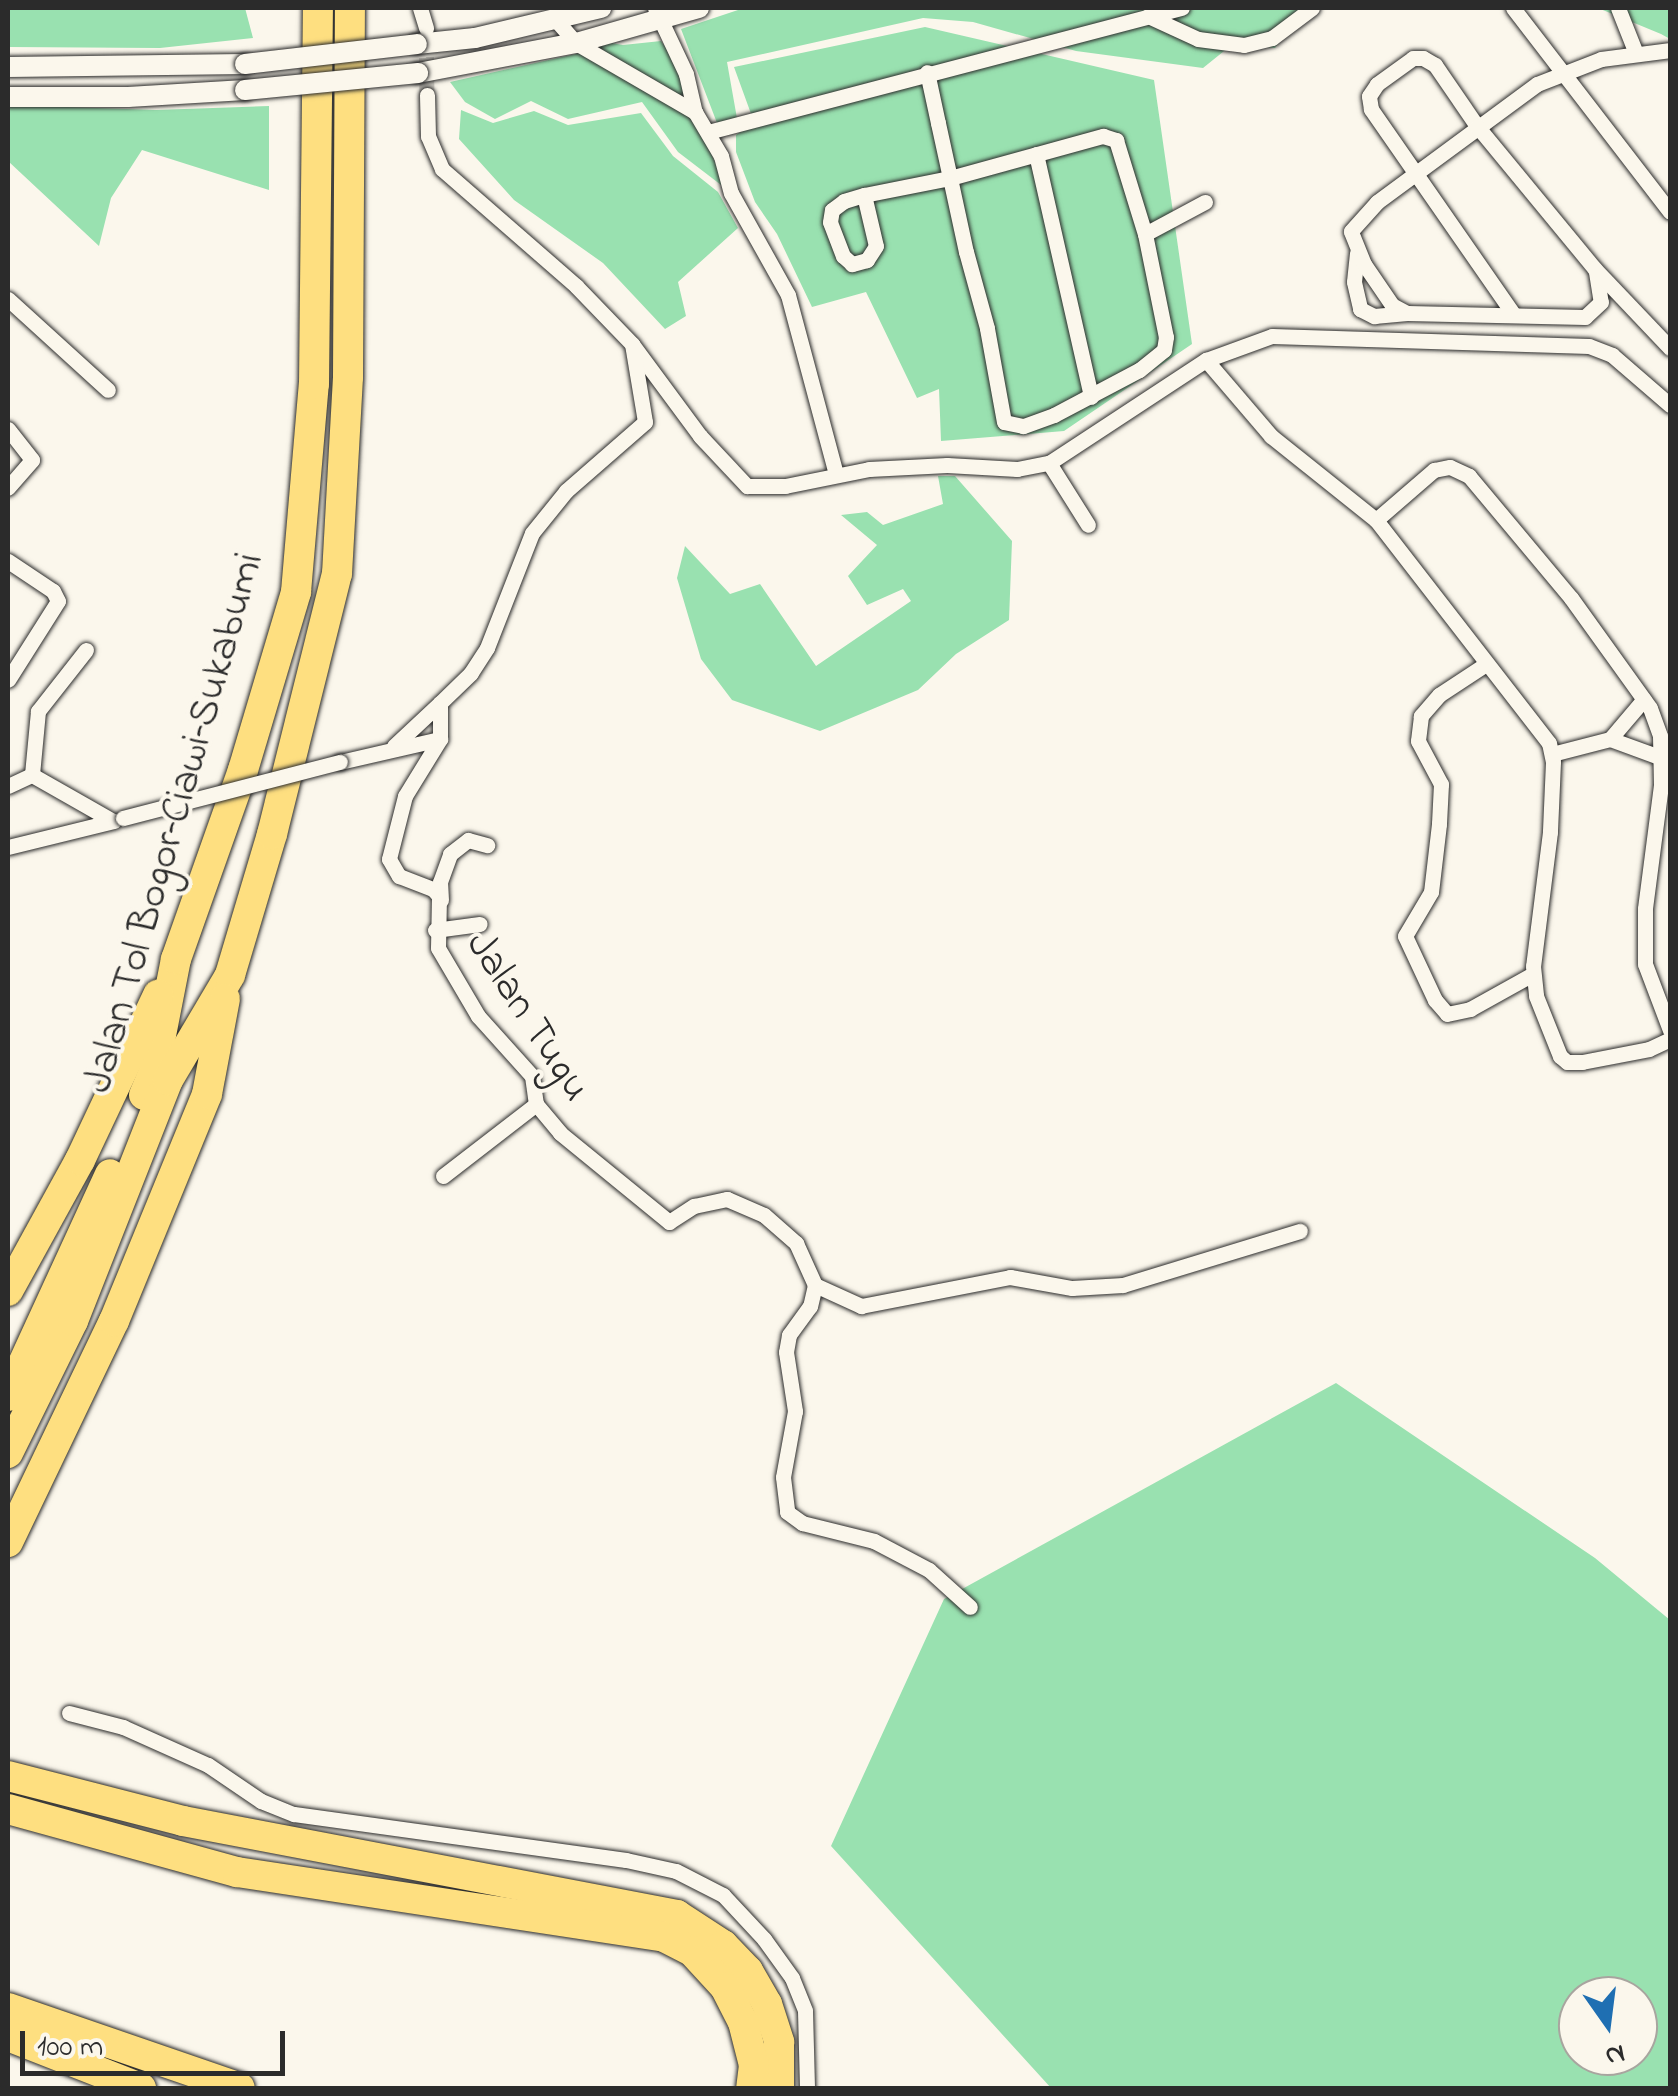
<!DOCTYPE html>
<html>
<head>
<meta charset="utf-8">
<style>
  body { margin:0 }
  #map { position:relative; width:1678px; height:2096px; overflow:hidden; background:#fbf7ec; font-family:"Indie Flower",sans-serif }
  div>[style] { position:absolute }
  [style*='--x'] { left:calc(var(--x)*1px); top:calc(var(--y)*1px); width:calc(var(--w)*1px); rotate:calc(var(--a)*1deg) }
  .green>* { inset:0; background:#99e1b0 }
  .minor-tunnel>* { height:15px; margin-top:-7.5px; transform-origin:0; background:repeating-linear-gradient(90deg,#d1cec5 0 15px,transparent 0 23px) }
  .roads { filter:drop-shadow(0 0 2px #2b2b2b) drop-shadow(0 0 2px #2b2b2b) }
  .minor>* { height:15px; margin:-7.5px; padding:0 7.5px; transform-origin:7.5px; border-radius:7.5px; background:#fbf7ec }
  .tertiary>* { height:20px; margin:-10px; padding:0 10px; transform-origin:10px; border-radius:10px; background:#fbf7ec }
  .motorway>* { height:30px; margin:-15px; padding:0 15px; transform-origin:15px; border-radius:15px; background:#fedf80 }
  .bridges { filter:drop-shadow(0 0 2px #2b2b2b) drop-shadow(0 0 2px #2b2b2b) }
  .minor-bridge>* { height:15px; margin:-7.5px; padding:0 7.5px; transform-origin:7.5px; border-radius:7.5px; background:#fbf7ec }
  .tertiary-bridge>* { height:20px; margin:-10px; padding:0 10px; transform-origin:10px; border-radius:10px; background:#fbf7ec }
  span { translate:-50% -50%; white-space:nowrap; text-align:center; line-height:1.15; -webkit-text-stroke:8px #fbf7ec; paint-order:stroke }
  .street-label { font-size:42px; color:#2b2b2b }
  .frame { position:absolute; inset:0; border:10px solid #2b2b2b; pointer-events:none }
  .north { position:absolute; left:1558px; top:1976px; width:100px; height:100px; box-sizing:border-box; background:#fbf7ec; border:2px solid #a8a59f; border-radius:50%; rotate:166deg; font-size:28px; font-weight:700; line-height:40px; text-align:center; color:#2b2b2b }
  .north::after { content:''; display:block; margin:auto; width:35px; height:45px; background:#1f6fb2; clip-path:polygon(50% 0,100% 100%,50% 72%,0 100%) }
  .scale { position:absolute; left:20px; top:2031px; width:265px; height:45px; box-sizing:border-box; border:5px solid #2b2b2b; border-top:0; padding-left:12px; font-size:30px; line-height:35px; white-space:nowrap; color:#2b2b2b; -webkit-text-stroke:8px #fbf7ec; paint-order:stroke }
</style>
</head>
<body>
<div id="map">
  <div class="green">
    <i style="clip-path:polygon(8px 8px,245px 8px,253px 38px,160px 48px,8px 47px)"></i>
    <i style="clip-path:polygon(744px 8px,1301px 8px,1275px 48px,1234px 43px,1203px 68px,1076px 51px,973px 22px,923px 18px,727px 62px,738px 124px,717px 123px,681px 29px)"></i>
    <i style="clip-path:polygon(1598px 8px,1670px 8px,1670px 39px,1661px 34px)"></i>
    <i style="clip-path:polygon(925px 27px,1154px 80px,1192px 344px,1064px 431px,941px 441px,939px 389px,917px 398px,866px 292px,812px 307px,777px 234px,755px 202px,736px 152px,736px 135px,754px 122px,734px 67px)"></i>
    <i style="clip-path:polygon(600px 41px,623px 45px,661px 41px,675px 61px,725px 188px,678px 152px,642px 102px,568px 119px,531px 101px,495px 119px,465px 102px,450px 82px,580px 53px)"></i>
    <i style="clip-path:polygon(8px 105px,156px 110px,269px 106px,269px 190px,142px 150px,111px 198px,99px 246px,8px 161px)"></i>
    <i style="clip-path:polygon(461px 110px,493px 123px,534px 111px,568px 125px,641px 113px,673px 156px,718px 192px,738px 228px,678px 282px,686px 316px,665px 329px,603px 263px,514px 200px,459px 139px)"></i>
    <i style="clip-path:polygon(938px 476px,955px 476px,1012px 541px,1009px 620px,956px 654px,918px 690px,820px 731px,732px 700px,701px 659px,677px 578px,685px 546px,730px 594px,760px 584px,816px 666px,911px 601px,903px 589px,867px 605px,848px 576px,877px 545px,841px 515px,867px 512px,883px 525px,943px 504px)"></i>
    <i style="clip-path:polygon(evenodd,1336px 1383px,1595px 1558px,1670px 1620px,1670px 2088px,1051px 2088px,831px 1846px,944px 1599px,1336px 1383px,1578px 1996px,1638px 1996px,1638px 2056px,1578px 2056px,1578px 1996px)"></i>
  </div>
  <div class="minor-tunnel">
    <i style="--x:426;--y:34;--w:61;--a:89.1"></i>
  </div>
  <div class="roads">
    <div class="minor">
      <i style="--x:420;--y:8;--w:21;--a:73"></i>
      <i style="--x:655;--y:8;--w:73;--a:64.8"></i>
      <i style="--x:686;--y:74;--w:39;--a:77"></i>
      <i style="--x:695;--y:112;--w:51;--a:59.4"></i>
      <i style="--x:721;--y:156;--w:38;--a:75"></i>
      <i style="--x:731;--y:193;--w:117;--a:60.8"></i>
      <i style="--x:788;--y:295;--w:185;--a:75"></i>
      <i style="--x:1513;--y:8;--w:257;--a:52.4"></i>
      <i style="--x:1618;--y:8;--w:46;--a:68.4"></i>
      <i style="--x:1148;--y:16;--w:55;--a:24.7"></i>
      <i style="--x:1198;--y:39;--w:46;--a:7.4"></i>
      <i style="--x:1244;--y:45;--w:29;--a:-14"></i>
      <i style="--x:1272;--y:38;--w:50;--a:-36.9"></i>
      <i style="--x:556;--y:20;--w:30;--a:49"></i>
      <i style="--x:576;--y:43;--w:138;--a:30.1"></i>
      <i style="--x:427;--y:95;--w:41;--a:88.6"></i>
      <i style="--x:428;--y:136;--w:36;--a:67"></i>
      <i style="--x:442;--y:169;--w:178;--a:41.1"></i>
      <i style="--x:576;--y:286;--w:81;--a:46"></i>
      <i style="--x:632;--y:344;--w:114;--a:53.5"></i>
      <i style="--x:700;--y:436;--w:69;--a:46.8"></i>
      <i style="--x:747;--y:486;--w:38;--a:0"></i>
      <i style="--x:785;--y:486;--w:86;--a:-11.4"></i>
      <i style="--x:869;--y:469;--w:78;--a:-2.9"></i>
      <i style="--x:947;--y:465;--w:70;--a:3.3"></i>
      <i style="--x:1017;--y:469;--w:33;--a:-11"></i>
      <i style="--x:1049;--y:463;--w:188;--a:-33.3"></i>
      <i style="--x:1206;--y:360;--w:70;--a:-20"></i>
      <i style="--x:1272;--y:336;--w:317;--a:1.8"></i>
      <i style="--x:1589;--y:346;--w:25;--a:21"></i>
      <i style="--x:1612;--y:355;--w:77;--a:40.8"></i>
      <i style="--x:708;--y:132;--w:490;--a:-14.7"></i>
      <i style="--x:1036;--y:154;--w:249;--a:77.2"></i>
      <i style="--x:864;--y:195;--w:52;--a:76.8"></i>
      <i style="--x:876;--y:246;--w:17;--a:123"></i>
      <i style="--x:867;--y:260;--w:16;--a:165"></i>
      <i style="--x:852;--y:264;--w:12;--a:-138"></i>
      <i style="--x:843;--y:256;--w:36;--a:-111"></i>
      <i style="--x:830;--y:222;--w:12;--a:-81"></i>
      <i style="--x:832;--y:210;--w:15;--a:-37"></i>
      <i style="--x:844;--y:201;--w:21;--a:-17"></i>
      <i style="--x:864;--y:195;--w:88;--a:-11.2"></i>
      <i style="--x:950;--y:178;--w:159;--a:-15.4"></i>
      <i style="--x:1103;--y:136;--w:14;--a:17"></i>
      <i style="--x:1116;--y:140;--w:98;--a:72.9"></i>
      <i style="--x:1145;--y:234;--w:105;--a:78.5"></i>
      <i style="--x:1166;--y:337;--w:13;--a:99"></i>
      <i style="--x:1164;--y:350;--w:32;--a:141"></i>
      <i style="--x:1139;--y:370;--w:96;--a:152.1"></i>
      <i style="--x:1054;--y:415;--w:33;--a:160"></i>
      <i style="--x:1023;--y:426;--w:19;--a:-168"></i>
      <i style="--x:1004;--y:422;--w:96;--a:-100.3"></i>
      <i style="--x:987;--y:328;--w:79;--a:-105.4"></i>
      <i style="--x:966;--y:252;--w:76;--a:-102.2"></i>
      <i style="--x:950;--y:178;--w:56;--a:-102.3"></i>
      <i style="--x:938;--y:123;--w:52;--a:-102.2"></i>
      <i style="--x:1145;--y:234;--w:68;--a:-28.1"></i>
      <i style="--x:1357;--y:253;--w:29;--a:96"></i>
      <i style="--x:1354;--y:282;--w:28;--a:77"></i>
      <i style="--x:1360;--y:309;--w:16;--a:27"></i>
      <i style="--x:1374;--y:316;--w:33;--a:-5"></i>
      <i style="--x:1596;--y:272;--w:30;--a:81"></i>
      <i style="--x:1601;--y:302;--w:22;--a:137"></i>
      <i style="--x:1585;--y:317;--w:178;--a:-178.7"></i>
      <i style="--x:1407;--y:313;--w:17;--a:-152"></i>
      <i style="--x:1392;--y:305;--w:50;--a:-124.3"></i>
      <i style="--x:1364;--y:264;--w:35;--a:-112"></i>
      <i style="--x:1351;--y:231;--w:39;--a:-48"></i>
      <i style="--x:1377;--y:202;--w:199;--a:-36.4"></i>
      <i style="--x:1537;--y:84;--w:69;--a:-21.3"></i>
      <i style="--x:1601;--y:59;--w:70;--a:-7.4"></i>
      <i style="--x:8;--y:299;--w:135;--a:42.3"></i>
      <i style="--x:1514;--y:315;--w:251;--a:-124.8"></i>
      <i style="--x:1371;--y:109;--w:13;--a:-99"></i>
      <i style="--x:1369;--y:96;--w:14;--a:-56"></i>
      <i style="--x:1377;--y:84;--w:44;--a:-35.8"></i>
      <i style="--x:1413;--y:58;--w:10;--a:0"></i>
      <i style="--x:1423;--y:58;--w:14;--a:30"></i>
      <i style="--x:1435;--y:65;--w:74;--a:55.5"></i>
      <i style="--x:1477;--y:126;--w:185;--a:50.5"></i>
      <i style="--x:1595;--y:269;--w:109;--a:46.5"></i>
      <i style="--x:632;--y:344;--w:79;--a:80.5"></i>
      <i style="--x:645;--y:422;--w:105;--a:138.9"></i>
      <i style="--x:566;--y:491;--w:54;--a:129"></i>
      <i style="--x:532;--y:533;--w:123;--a:111.4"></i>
      <i style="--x:487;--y:648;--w:30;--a:123"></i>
      <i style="--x:471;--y:673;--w:43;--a:135.9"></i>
      <i style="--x:440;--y:703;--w:36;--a:90"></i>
      <i style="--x:440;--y:739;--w:67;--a:121.6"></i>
      <i style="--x:405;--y:796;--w:65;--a:104.3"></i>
      <i style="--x:389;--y:859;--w:20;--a:60"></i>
      <i style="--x:399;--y:876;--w:36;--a:21"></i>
      <i style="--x:433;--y:889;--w:9;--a:49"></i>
      <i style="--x:439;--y:896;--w:52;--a:91.1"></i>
      <i style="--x:438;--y:948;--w:79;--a:59.5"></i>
      <i style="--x:478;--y:1016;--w:81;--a:48"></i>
      <i style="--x:532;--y:1076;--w:28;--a:82"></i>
      <i style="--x:536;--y:1104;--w:38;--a:50"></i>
      <i style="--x:560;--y:1133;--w:141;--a:39.2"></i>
      <i style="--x:669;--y:1222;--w:30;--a:-33"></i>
      <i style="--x:694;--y:1206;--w:34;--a:-12"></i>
      <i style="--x:727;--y:1199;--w:40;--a:23.4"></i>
      <i style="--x:764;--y:1215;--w:43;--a:41.2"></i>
      <i style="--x:796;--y:1243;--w:46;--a:65.7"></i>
      <i style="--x:815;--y:1285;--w:22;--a:103"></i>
      <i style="--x:810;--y:1306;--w:36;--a:126"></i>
      <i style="--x:789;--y:1335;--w:17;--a:100"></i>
      <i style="--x:786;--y:1352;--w:60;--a:81.3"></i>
      <i style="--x:795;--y:1411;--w:67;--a:100.3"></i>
      <i style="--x:783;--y:1477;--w:35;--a:83"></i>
      <i style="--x:787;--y:1512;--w:19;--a:36"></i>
      <i style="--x:802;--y:1523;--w:74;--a:14"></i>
      <i style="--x:874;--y:1541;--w:62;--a:27.8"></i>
      <i style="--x:929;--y:1570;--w:55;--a:42.1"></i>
      <i style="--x:1206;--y:360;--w:100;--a:49.5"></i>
      <i style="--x:1271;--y:436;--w:134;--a:38.7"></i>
      <i style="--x:1376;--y:520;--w:282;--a:52.2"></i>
      <i style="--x:1549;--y:743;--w:19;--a:78"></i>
      <i style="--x:1553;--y:762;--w:70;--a:92.5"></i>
      <i style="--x:1550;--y:832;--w:135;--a:97.2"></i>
      <i style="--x:1533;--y:966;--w:30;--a:84"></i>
      <i style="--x:1536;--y:996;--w:65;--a:68.2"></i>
      <i style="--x:1560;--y:1056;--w:9;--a:41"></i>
      <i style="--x:1567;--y:1062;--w:15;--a:0"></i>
      <i style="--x:1582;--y:1062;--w:68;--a:-11"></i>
      <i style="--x:1649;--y:1049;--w:23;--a:-25"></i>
      <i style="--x:8;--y:429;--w:39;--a:52"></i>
      <i style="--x:32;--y:460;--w:37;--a:131"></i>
      <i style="--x:1049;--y:463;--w:73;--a:57.8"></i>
      <i style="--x:1376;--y:520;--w:77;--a:-40.8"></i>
      <i style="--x:1434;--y:470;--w:16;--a:-11"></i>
      <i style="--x:1450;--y:467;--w:21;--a:25"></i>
      <i style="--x:1469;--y:476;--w:159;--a:50.1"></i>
      <i style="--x:1571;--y:598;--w:135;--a:54.3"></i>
      <i style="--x:1650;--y:708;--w:30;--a:70"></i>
      <i style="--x:1660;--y:736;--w:49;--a:88.8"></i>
      <i style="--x:1661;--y:785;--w:125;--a:97.4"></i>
      <i style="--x:1645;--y:909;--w:55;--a:90"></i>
      <i style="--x:1645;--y:964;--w:71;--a:69.3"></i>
      <i style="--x:8;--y:561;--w:54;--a:33.7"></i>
      <i style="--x:53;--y:591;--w:11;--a:63"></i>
      <i style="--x:58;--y:601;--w:93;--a:122.3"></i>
      <i style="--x:86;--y:650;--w:78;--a:128.2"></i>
      <i style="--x:38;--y:711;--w:64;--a:95.4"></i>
      <i style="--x:32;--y:775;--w:93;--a:29.6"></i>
      <i style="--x:1486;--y:664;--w:56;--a:146.6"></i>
      <i style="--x:1439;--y:695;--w:28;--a:131"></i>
      <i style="--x:1421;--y:716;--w:25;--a:97"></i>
      <i style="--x:1418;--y:741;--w:49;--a:61.9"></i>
      <i style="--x:1441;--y:784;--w:40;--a:92.9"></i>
      <i style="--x:1439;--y:824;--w:68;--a:96.7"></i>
      <i style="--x:1431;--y:892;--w:51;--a:120.6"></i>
      <i style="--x:1405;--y:936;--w:71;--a:64.9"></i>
      <i style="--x:1435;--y:1000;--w:18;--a:49"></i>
      <i style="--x:1447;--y:1014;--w:24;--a:-12"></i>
      <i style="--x:1470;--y:1009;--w:72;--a:-29.1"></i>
      <i style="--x:1610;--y:739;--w:55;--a:20.1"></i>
      <i style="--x:394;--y:746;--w:63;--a:-43.1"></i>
      <i style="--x:1552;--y:754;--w:60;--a:-14.5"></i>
      <i style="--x:1610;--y:739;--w:52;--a:-49.6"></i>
      <i style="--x:340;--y:762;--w:103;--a:-13"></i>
      <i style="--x:8;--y:786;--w:26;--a:-25"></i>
      <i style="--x:8;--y:847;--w:109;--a:-13.8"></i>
      <i style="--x:441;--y:900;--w:18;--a:-93"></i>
      <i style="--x:440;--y:882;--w:30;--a:-70"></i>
      <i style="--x:450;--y:854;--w:23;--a:-38"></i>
      <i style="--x:468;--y:840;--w:20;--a:15"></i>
      <i style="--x:435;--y:930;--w:45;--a:-7.6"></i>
      <i style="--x:443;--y:1176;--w:118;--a:-37.7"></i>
      <i style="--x:815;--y:1285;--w:51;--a:24.5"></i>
      <i style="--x:861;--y:1306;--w:152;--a:-11"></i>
      <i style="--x:1010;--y:1277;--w:63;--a:10.1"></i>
      <i style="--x:1072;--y:1288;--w:51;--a:-3.4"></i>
      <i style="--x:1123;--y:1285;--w:185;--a:-17"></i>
      <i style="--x:69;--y:1713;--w:56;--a:14.5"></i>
      <i style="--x:123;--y:1727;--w:93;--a:24.1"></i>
      <i style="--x:208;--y:1765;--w:64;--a:34.2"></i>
      <i style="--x:261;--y:1801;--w:35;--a:22"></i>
      <i style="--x:294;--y:1814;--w:335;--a:7.9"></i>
      <i style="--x:626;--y:1860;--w:51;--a:12.4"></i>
      <i style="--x:676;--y:1871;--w:53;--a:27.1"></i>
      <i style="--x:723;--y:1895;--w:60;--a:47"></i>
      <i style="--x:764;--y:1939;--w:48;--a:54.3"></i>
      <i style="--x:792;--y:1978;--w:35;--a:68"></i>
      <i style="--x:805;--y:2011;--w:77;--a:88.5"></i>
    </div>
    <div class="tertiary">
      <i style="--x:417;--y:44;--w:58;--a:-5.9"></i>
      <i style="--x:475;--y:38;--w:130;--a:-13.4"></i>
      <i style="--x:8;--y:67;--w:237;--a:-0.7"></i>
      <i style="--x:418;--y:73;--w:161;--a:-10.8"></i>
      <i style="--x:576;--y:43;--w:128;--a:-15.9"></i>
      <i style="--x:8;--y:97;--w:120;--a:0"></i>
      <i style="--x:128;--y:97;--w:117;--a:-3.4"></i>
    </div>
    <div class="motorway">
      <i style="--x:144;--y:1095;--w:26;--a:-67"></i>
      <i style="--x:154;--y:1071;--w:114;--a:-78.9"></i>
      <i style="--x:176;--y:959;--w:201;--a:-70.5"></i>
      <i style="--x:243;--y:770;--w:186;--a:-73.4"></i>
      <i style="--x:296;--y:592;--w:209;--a:-85.1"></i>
      <i style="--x:314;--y:384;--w:376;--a:-89.4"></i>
      <i style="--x:8;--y:1291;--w:149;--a:-61.2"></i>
      <i style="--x:80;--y:1160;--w:183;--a:-64.7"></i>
      <i style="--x:8;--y:1396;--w:244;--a:-65.3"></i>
      <i style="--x:8;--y:1453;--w:147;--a:-63.8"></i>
      <i style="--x:73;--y:1321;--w:259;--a:-68.5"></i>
      <i style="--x:168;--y:1080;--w:122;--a:-59.4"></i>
      <i style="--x:230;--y:975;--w:147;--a:-73.4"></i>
      <i style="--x:272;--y:834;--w:268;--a:-76"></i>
      <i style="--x:337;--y:574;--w:197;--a:-86.8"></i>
      <i style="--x:348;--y:377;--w:369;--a:-89.7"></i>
      <i style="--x:8;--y:1542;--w:245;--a:-64.4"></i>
      <i style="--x:114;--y:1321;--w:245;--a:-67.7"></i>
      <i style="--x:207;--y:1094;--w:97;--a:-79.3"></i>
      <i style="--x:8;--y:1776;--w:181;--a:14.4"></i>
      <i style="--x:183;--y:1821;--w:503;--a:10.77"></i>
      <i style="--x:677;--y:1915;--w:55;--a:33.1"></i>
      <i style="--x:723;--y:1945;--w:36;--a:46"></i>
      <i style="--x:748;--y:1971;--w:38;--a:60"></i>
      <i style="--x:767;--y:2004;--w:40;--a:72"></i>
      <i style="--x:779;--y:2042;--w:46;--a:90"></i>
      <i style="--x:8;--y:1809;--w:238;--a:15.4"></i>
      <i style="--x:237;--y:1872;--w:430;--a:8.6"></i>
      <i style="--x:662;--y:1936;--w:34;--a:27"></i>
      <i style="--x:692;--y:1951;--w:49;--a:47.5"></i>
      <i style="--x:725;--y:1987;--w:39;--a:63"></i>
      <i style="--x:743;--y:2022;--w:44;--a:75.7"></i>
      <i style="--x:754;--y:2065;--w:23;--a:97"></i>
      <i style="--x:8;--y:2008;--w:245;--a:19"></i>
      <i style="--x:8;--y:2036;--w:143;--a:21.4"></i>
    </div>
  </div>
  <div class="bridges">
    <div class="minor-bridge">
      <i style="--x:123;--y:818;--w:224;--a:-14.5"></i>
    </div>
    <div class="tertiary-bridge">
      <i style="--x:245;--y:64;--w:173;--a:-6.6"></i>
      <i style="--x:245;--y:90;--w:174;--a:-5.6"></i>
    </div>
  </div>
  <div class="street-label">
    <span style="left:175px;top:823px;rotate:-74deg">Jalan Tol Bogor–Ciawi–Sukabumi</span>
    <span style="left:527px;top:1017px;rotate:57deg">Jalan Tugu</span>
  </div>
  <div class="frame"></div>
  <div class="north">N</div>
  <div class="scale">100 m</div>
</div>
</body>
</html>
